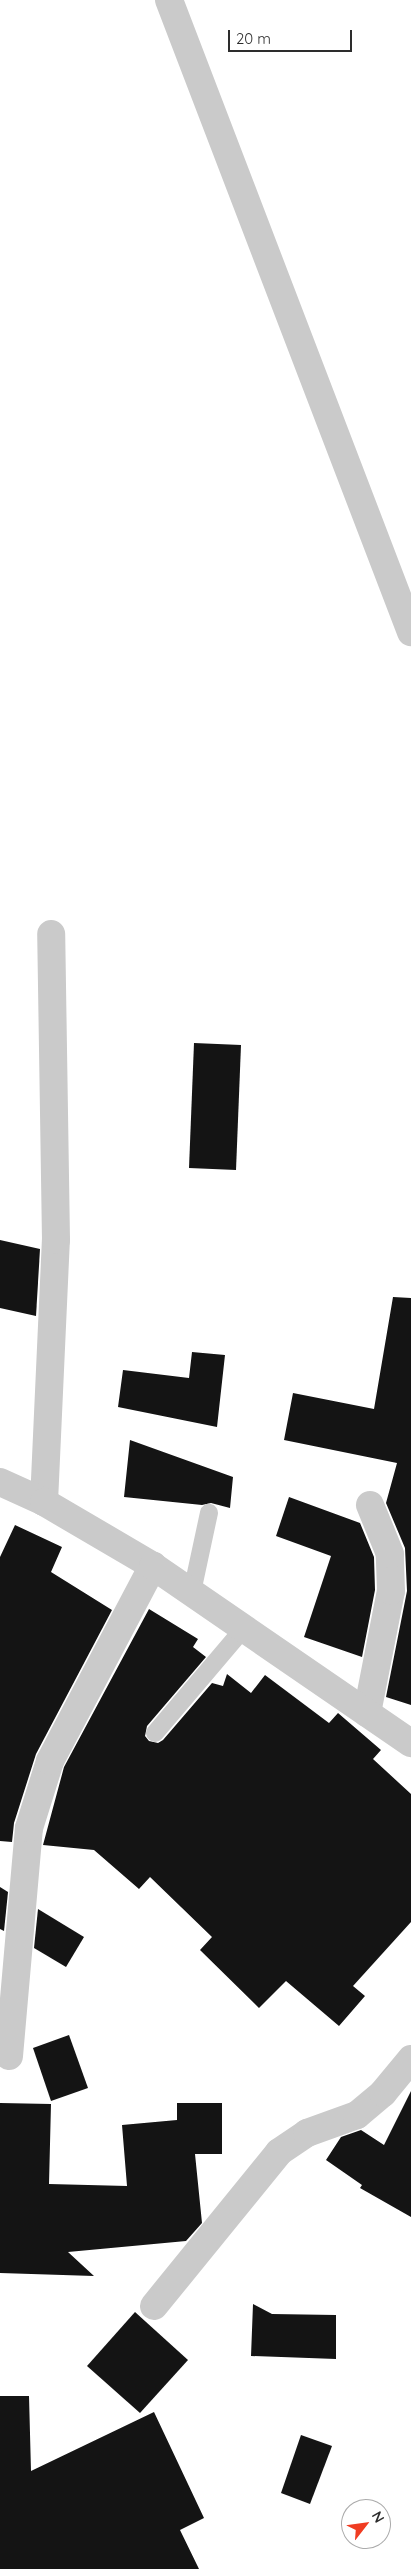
<!DOCTYPE html>
<html>
<head>
<meta charset="utf-8">
<style>
  body { margin:0 }
  #map { position:relative; width:411px; height:2569px; overflow:hidden; background:#fff; font-family:Quicksand,sans-serif }
  div>[style] { position:absolute }
  [style*='--x'] { left:calc(var(--x)*1px); top:calc(var(--y)*1px); width:calc(var(--w)*1px); rotate:calc(var(--a)*1deg) }
  .building>* { inset:0; background:#141414 }
  .service>* { height:18px; margin:-9px; padding:0 9px; transform-origin:9px; border-radius:9px; background:#cacaca }
  .minor>* { height:28px; margin:-14px; padding:0 14px; transform-origin:14px; border-radius:14px; background:#cacaca }
  .tertiary>* { height:28px; margin:-14px; padding:0 14px; transform-origin:14px; border-radius:14px; background:#cacaca }
  span { translate:-50% -50%; white-space:nowrap; text-align:center; line-height:1.15; -webkit-text-stroke:5px #fff; paint-order:stroke }
  .north { position:absolute; left:341px; top:2499px; width:50px; height:50px; box-sizing:border-box; background:#fff; border:1px solid #ababab; border-radius:50%; rotate:60deg; font-size:14px; font-weight:700; line-height:20px; text-align:center; color:#2d2d2d }
  .north::after { content:''; display:block; margin:auto; width:18px; height:22px; background:#f03c22; clip-path:polygon(50% 0,100% 100%,50% 72%,0 100%) }
  .scale { position:absolute; left:228px; top:30px; width:124px; height:22px; box-sizing:border-box; border:2px solid #2d2d2d; border-top:0; padding-left:6px; font-size:15px; line-height:18px; white-space:nowrap; color:#2d2d2d; -webkit-text-stroke:4px #fff; paint-order:stroke }
</style>
</head>
<body>
<div id="map">
  <div class="building">
    <i style="clip-path:polygon(194px 1043px,241px 1045px,236px 1170px,189px 1168px)"></i>
    <i style="clip-path:polygon(0 1240px,40px 1249px,36px 1316px,0 1308px)"></i>
    <i style="clip-path:polygon(393px 1297px,411px 1298px,411px 1705px,386px 1697px,407px 1591px,405px 1548px,386px 1503px,397px 1463px,284px 1440px,293px 1393px,374px 1409px)"></i>
    <i style="clip-path:polygon(192px 1352px,225px 1355px,217px 1427px,118px 1407px,123px 1370px,189px 1378px)"></i>
    <i style="clip-path:polygon(130px 1440px,233px 1477px,230px 1508px,211px 1503px,202px 1505px,124px 1497px)"></i>
    <i style="clip-path:polygon(289px 1497px,360px 1523px,374px 1557px,375px 1590px,362px 1657px,304px 1637px,331px 1556px,276px 1536px)"></i>
    <i style="clip-path:polygon(15px 1525px,62px 1547px,51px 1572px,112px 1610px,36px 1754px,14px 1823px,12px 1842px,0 1841px,0 1557px)"></i>
    <i style="clip-path:polygon(149px 1609px,198px 1639px,193px 1647px,206px 1657px,147px 1726px,145px 1736px,149px 1741px,158px 1743px,163px 1740px,212px 1683px,223px 1686px,227px 1674px,251px 1693px,265px 1675px,329px 1723px,338px 1713px,381px 1750px,373px 1759px,411px 1794px,411px 1922px,353px 1986px,365px 1996px,339px 2026px,286px 1981px,259px 2008px,200px 1950px,212px 1937px,150px 1877px,139px 1889px,94px 1850px,43px 1845px,64px 1767px)"></i>
    <i style="clip-path:polygon(0 1887px,8px 1892px,4px 1931px,0 1929px)"></i>
    <i style="clip-path:polygon(38px 1909px,84px 1937px,66px 1967px,34px 1948px)"></i>
    <i style="clip-path:polygon(69px 2035px,88px 2088px,51px 2101px,33px 2048px)"></i>
    <i style="clip-path:polygon(411px 2091px,411px 2217px,360px 2188px,362px 2185px,326px 2160px,341px 2137px,361px 2130px,384px 2145px)"></i>
    <i style="clip-path:polygon(0 2103px,51px 2104px,49px 2184px,127px 2186px,122px 2125px,177px 2120px,177px 2103px,222px 2103px,222px 2154px,195px 2154px,202px 2223px,186px 2241px,68px 2252px,94px 2276px,0 2273px)"></i>
    <i style="clip-path:polygon(253px 2304px,272px 2314px,336px 2315px,336px 2359px,251px 2356px)"></i>
    <i style="clip-path:polygon(135px 2312px,188px 2360px,140px 2413px,87px 2366px)"></i>
    <i style="clip-path:polygon(0 2396px,29px 2396px,31px 2471px,154px 2412px,204px 2518px,180px 2530px,199px 2569px,0 2569px)"></i>
    <i style="clip-path:polygon(301px 2435px,332px 2446px,310px 2504px,281px 2493px)"></i>
  </div>
  <div class="service">
    <i style="--x:192;--y:1592;--w:81;--a:-77.9"></i>
    <i style="--x:155;--y:1733;--w:138;--a:-49.7"></i>
  </div>
  <div class="minor">
    <i style="--x:169;--y:0;--w:677;--a:69.05"></i>
    <i style="--x:44;--y:1502;--w:262;--a:-87.4"></i>
    <i style="--x:56;--y:1240;--w:306;--a:-90.9"></i>
    <i style="--x:367;--y:1713;--w:124;--a:-78.9"></i>
    <i style="--x:391;--y:1591;--w:37;--a:-92"></i>
    <i style="--x:390;--y:1554;--w:53;--a:-112.2"></i>
    <i style="--x:9;--y:2056;--w:229;--a:-85"></i>
    <i style="--x:29;--y:1828;--w:70;--a:-72.6"></i>
    <i style="--x:50;--y:1761;--w:221;--a:-62.2"></i>
    <i style="--x:154;--y:2306;--w:198;--a:-50.9"></i>
    <i style="--x:279;--y:2152;--w:34;--a:-34"></i>
    <i style="--x:307;--y:2133;--w:53;--a:-19.8"></i>
    <i style="--x:357;--y:2115;--w:34;--a:-40"></i>
    <i style="--x:383;--y:2093;--w:44;--a:-50.5"></i>
  </div>
  <div class="tertiary">
    <i style="--x:0;--y:1482;--w:48;--a:24.4"></i>
    <i style="--x:44;--y:1502;--w:126;--a:30.4"></i>
    <i style="--x:153;--y:1566;--w:313;--a:34.5"></i>
  </div>
  <div class="north">N</div>
  <div class="scale">20 m</div>
</div>
</body>
</html>
